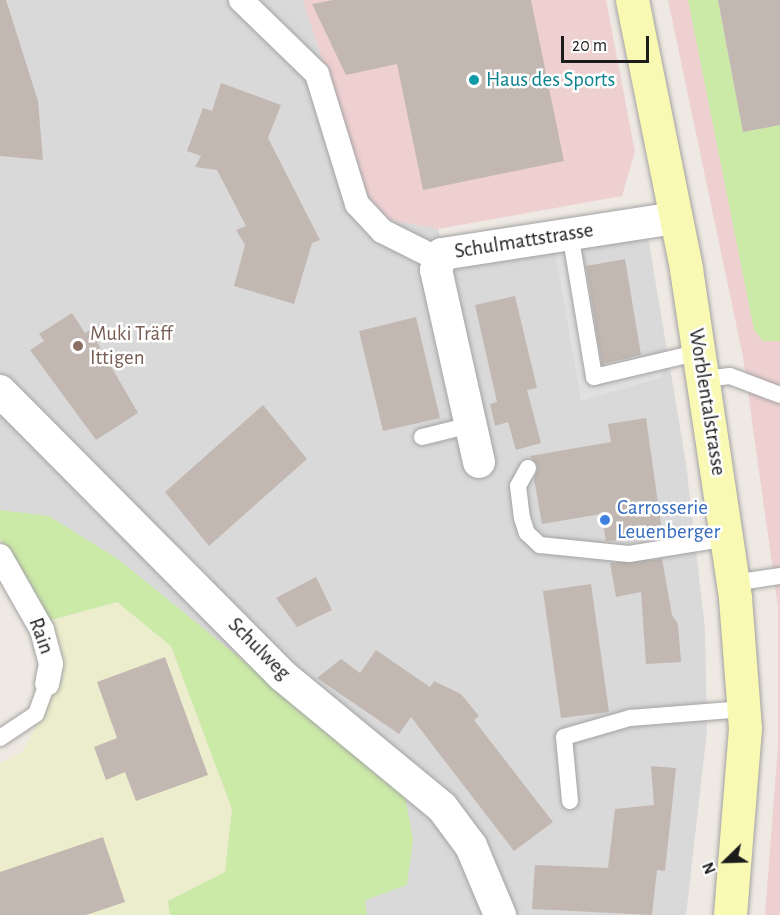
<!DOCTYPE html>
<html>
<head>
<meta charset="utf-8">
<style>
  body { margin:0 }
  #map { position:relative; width:780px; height:915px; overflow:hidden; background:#eee9e2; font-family:"Alegreya Sans",sans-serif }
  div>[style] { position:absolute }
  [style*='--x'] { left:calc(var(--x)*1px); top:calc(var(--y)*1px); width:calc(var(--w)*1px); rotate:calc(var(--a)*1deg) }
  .residential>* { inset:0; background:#dad9d9 }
  .commercial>* { inset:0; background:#efd0d1 }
  .farmland>* { inset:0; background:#ecedcd }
  .grass>* { inset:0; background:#cbe9a7 }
  .parking>* { inset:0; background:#e0e0e0 }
  .building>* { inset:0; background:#c2b8b1 }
  .roads { filter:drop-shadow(0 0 2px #a3a3a3) drop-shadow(0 0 2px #a3a3a3) }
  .service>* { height:16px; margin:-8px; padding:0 8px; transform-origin:8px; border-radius:8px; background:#fff }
  .pedestrian>* { height:24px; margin:-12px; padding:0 12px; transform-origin:12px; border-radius:12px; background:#fff }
  .minor>* { height:32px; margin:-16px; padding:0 16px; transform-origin:16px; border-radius:16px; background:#fff }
  .secondary>* { height:33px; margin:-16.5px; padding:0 16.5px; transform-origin:16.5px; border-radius:16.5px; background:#f9f9b4 }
  .dots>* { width:16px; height:16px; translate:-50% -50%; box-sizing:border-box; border:3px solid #fff; border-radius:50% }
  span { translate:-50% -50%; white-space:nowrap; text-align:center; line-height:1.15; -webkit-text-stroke:5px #fff; paint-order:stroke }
  .culture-label { font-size:21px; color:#0d838f }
  .left { translate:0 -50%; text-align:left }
  .street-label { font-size:21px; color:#1c1c1c }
  .education-label { font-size:21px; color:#785e54 }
  .shop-label { font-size:21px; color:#366cbe }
  .north { position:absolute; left:696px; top:831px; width:60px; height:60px; -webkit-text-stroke:4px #fff; paint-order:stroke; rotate:247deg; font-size:16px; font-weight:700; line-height:24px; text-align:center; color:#1c1c1c }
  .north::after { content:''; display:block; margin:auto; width:21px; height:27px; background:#1c1c1c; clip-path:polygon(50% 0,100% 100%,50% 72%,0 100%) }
  .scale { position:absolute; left:561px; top:36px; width:88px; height:27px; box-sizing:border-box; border:3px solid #1c1c1c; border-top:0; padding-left:8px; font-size:18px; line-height:21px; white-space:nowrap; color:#1c1c1c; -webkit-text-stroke:4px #fff; paint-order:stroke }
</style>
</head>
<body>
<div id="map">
  <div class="residential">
    <i style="clip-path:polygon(0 0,303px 0,366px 194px,388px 219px,438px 229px,447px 267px,648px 237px,686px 463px,705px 629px,707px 731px,686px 915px,367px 915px,365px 900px,407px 885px,49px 516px,0 510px)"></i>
  </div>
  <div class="commercial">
    <i style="clip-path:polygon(303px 0,606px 0,635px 152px,622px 196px,438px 229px,388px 219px,366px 194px)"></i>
    <i style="clip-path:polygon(668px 0,780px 0,780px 915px,765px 915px,778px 745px,778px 607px,743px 357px)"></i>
  </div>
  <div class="farmland">
    <i style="clip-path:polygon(117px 602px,171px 646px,232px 809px,225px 872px,168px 901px,170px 915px,0 915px,0 763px,22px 752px,64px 676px,51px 620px)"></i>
  </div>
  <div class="grass">
    <i style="clip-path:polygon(688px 0,718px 0,743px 132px,780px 125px,780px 341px,763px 341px,754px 330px)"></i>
    <i style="clip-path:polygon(0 510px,49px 516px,118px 559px,404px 791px,413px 839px,407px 885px,365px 900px,367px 915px,170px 915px,168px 901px,225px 872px,232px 809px,171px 646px,117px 602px,51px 620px,0 539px)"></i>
  </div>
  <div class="parking">
    <i style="clip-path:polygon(564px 250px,588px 389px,661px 369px,663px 377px,581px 401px,555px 251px)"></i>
  </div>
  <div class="building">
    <i style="clip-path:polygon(0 0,6px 0,38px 101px,43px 160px,0 156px)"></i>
    <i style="clip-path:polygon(333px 0,531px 0,564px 161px,423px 190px,397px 64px,346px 75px,312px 4px)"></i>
    <i style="clip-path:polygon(718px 0,780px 0,780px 125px,743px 132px)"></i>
    <i style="clip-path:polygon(221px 83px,281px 105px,268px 138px,320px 240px,312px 243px,294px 304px,234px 286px,245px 245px,236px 230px,246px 226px,217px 170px,195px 167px,201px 156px,187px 151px,203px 108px,212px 111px)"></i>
    <i style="clip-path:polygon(625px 259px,641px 355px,602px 364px,586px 266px)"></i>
    <i style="clip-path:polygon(515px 296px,537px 388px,527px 390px,541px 443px,516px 450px,508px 422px,495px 426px,490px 404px,497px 402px,475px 305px)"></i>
    <i style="clip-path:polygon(72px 313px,85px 333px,90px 330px,138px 413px,96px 440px,30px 350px,44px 341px,39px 334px)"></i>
    <i style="clip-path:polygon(416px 317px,440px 418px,383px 431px,359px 331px)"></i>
    <i style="clip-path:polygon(263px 405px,307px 459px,209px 546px,165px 492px)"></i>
    <i style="clip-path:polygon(646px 418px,663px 538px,606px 541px,601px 514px,542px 524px,534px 479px,538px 467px,530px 456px,611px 442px,608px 424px)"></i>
    <i style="clip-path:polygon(662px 559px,672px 615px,678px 624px,681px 662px,646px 664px,641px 592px,616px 597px,610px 563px)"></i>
    <i style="clip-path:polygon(316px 577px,332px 610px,297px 627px,276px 598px)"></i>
    <i style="clip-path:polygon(591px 584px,609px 712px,561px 718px,543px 591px)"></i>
    <i style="clip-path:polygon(376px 650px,430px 687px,434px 681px,461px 694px,479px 716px,474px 720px,553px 822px,514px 851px,411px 717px,399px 734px,317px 678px,341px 659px,360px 673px)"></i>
    <i style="clip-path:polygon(165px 657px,208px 775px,136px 801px,125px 772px,106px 780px,94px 747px,117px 738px,97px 682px)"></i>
    <i style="clip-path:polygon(651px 766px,676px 768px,665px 871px,657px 870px,652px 915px,532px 909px,535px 865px,608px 868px,615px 809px,654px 805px)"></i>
    <i style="clip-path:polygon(103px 837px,125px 902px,86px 915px,0 915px,0 872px)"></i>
  </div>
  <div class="roads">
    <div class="service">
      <i style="--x:570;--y:233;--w:146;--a:80.5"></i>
      <i style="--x:594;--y:377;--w:109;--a:-13.3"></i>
      <i style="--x:705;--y:379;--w:25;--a:-7"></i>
      <i style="--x:730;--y:376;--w:53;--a:20.8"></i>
      <i style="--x:422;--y:437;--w:49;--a:-14"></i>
      <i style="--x:528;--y:468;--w:21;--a:119"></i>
      <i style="--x:518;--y:486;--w:32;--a:83"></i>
      <i style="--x:522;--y:518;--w:16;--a:72"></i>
      <i style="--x:527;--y:533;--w:18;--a:43"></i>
      <i style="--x:540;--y:545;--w:89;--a:5.8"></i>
      <i style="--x:629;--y:554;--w:100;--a:-9.2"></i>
      <i style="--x:733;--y:583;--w:48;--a:-8.5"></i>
      <i style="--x:0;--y:738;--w:43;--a:-33.7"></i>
      <i style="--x:36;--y:714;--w:32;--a:-70"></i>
      <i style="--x:570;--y:801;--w:64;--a:-95.4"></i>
      <i style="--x:564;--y:737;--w:69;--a:-16.1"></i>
      <i style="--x:630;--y:718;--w:114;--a:-4.5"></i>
    </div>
    <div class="pedestrian">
      <i style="--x:241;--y:0;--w:106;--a:44.2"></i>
      <i style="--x:317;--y:74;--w:136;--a:72.9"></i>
      <i style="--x:357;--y:204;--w:37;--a:47"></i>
      <i style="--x:382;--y:231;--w:63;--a:26.6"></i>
      <i style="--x:0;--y:556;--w:85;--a:60.4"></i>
      <i style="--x:42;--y:630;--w:35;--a:75"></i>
      <i style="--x:51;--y:664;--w:20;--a:101"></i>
    </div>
    <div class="minor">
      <i style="--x:0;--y:391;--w:402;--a:45.2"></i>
      <i style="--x:283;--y:676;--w:206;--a:39.5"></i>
      <i style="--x:442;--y:807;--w:49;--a:53.4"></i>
      <i style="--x:471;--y:846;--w:75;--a:67.2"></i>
      <i style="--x:479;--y:462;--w:197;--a:-102.6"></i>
      <i style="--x:436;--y:270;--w:17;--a:-69"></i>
      <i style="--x:442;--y:254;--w:236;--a:-8.8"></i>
    </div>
    <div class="secondary">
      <i style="--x:632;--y:0;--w:274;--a:78.6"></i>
      <i style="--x:686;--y:269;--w:333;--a:81.5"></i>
      <i style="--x:735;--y:598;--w:130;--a:85.6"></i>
      <i style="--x:745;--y:728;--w:188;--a:94.6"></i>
    </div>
  </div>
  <div class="dots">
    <i style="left:474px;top:80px;background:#0f9aa8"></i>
    <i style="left:78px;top:346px;background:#8d6e63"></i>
    <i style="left:605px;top:520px;background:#3f7fe0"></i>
  </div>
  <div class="culture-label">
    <span class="left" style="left:486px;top:80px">Haus des Sports</span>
  </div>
  <div class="street-label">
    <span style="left:524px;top:241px;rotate:-9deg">Schulmattstrasse</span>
    <span style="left:707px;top:402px;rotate:81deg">Worblentalstrasse</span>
    <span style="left:41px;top:636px;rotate:70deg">Rain</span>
    <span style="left:259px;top:649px;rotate:45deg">Schulweg</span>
  </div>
  <div class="education-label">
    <span class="left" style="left:90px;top:346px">Muki Träff<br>Ittigen</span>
  </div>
  <div class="shop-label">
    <span class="left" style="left:617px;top:520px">Carrosserie<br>Leuenberger</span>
  </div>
  <div class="north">N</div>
  <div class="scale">20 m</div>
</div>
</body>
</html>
